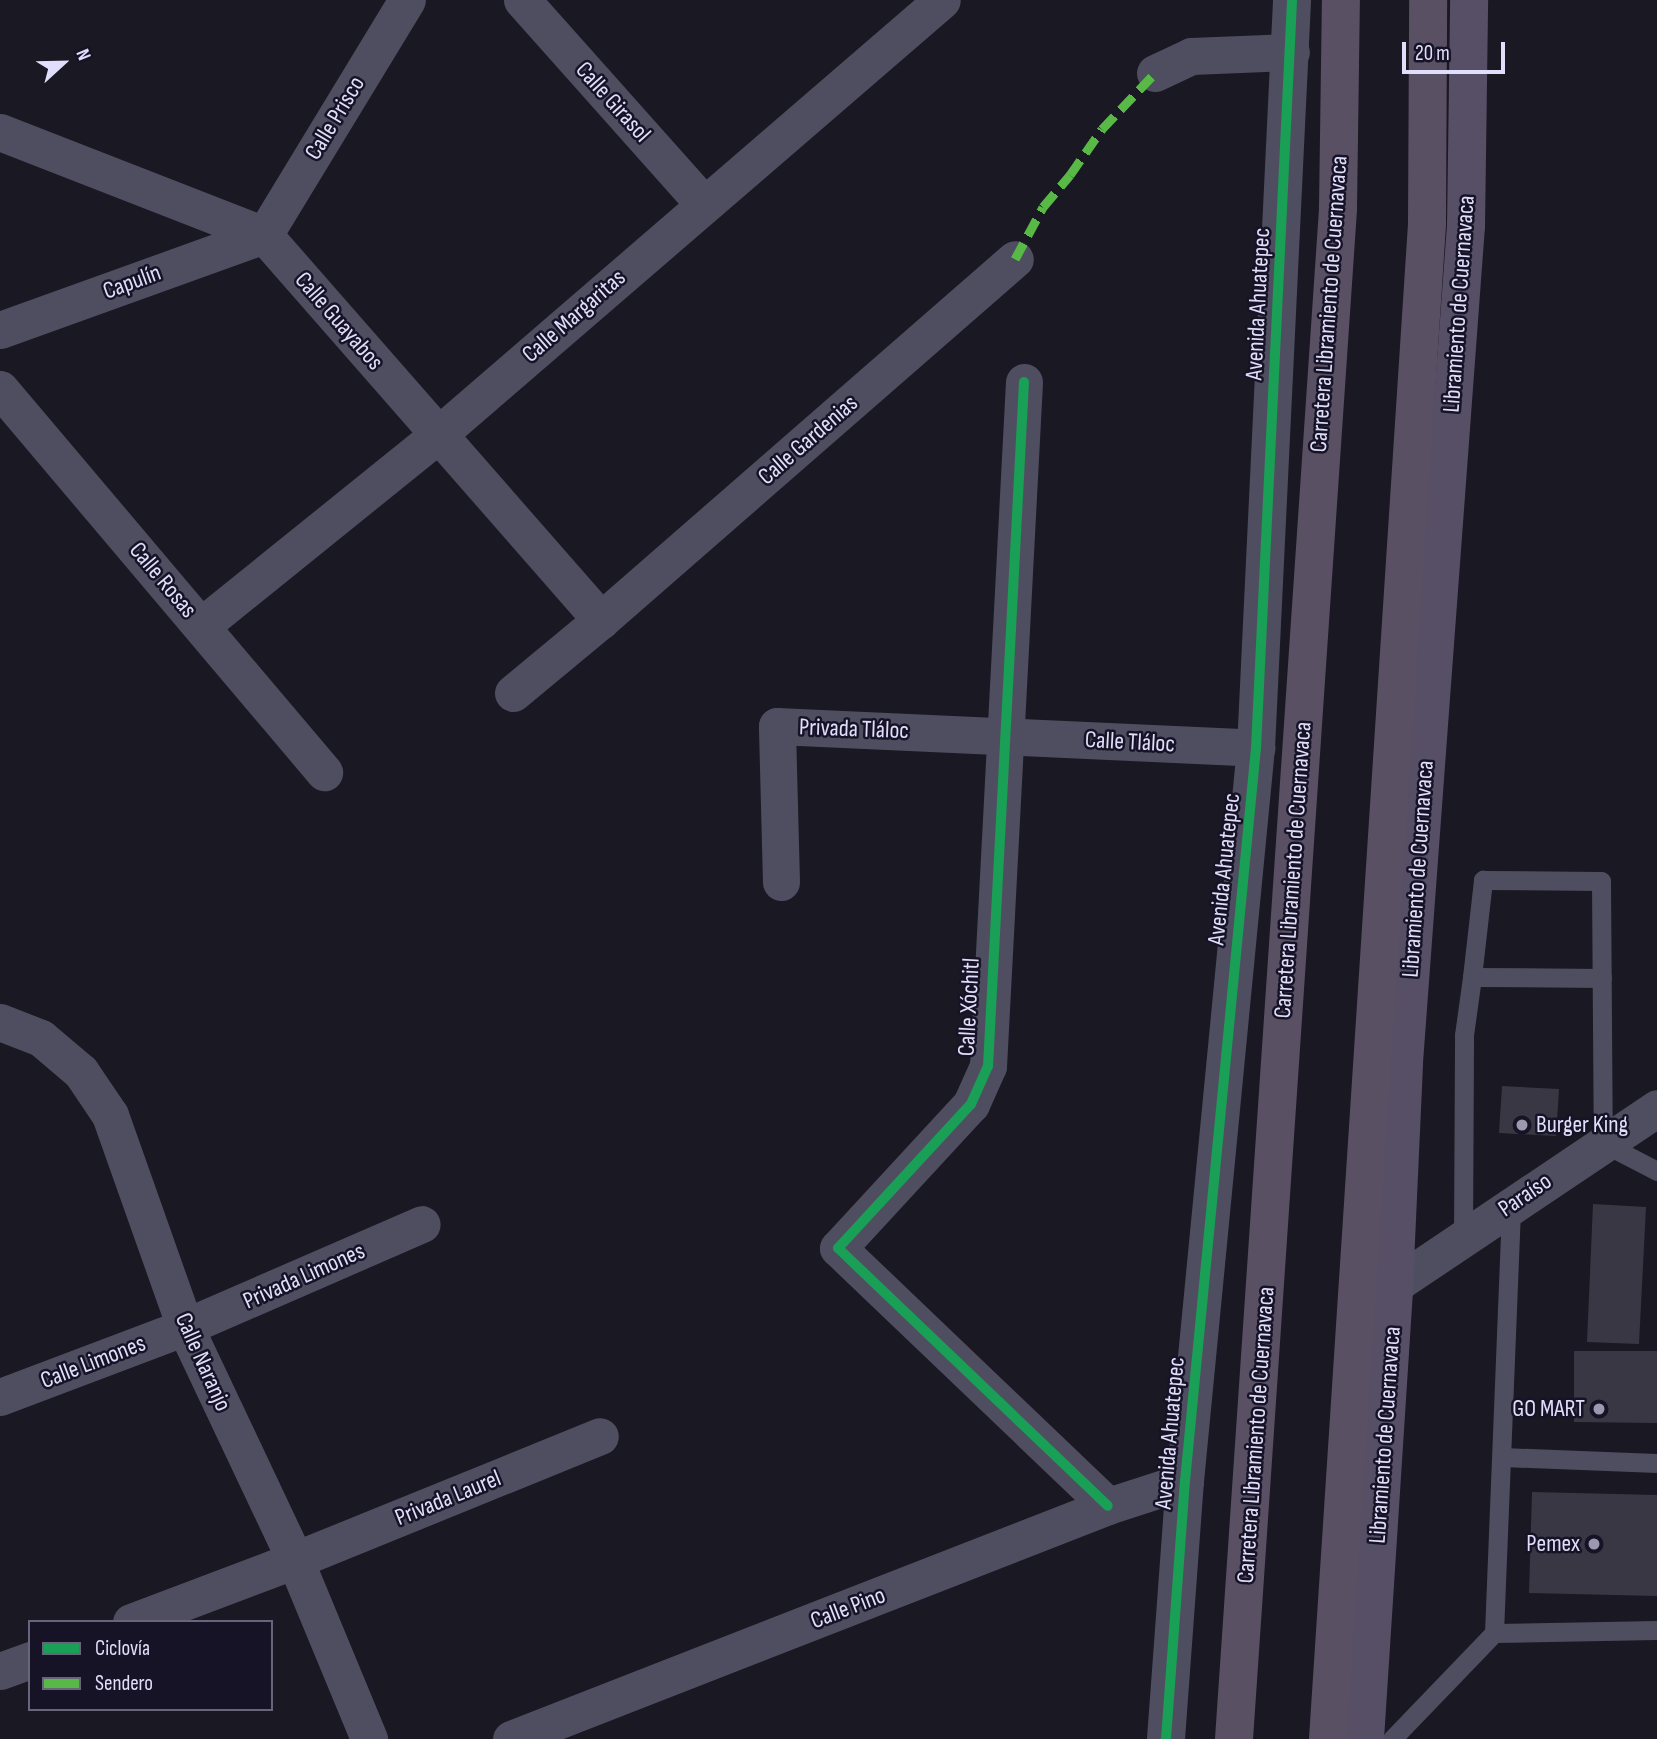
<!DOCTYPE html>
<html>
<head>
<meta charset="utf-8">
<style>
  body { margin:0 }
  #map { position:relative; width:1657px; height:1739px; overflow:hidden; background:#1a1822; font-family:"Sofia Sans Condensed",sans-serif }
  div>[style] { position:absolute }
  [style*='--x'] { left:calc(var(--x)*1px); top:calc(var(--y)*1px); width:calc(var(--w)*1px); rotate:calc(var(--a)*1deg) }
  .building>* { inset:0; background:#393743 }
  .service>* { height:19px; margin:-9.5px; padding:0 9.5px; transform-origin:9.5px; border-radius:9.5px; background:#4f4e61 }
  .minor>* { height:37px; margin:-18.5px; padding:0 18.5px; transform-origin:18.5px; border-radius:18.5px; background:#4f4e61 }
  .tertiary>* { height:38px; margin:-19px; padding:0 19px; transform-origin:19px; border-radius:19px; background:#4f4e61 }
  .primary>* { height:38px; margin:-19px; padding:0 19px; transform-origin:19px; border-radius:19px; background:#564f66 }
  .trunk>* { height:38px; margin:-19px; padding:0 19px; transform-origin:19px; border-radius:19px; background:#5a5064 }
  .quiet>* { height:9px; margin-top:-4.5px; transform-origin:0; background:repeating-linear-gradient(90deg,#58b947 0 18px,transparent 0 27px) }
  .cycleway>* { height:10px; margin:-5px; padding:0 5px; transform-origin:5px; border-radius:5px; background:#1a9f57 }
  .dots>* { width:19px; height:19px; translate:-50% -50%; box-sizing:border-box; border:4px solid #171327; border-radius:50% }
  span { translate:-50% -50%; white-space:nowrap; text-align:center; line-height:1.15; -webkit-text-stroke:5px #171327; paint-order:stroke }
  .street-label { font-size:24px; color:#e1defb }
  .poi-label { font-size:24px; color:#e1defb }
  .left { translate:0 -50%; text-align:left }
  .right { translate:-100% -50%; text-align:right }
  .legend { position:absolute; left:28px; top:1620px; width:245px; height:91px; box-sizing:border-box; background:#171327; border:2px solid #68647c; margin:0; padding:9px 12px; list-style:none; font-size:21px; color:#e1defb }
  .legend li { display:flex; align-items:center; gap:14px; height:35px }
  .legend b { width:35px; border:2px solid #68647c }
  .north { position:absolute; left:28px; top:28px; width:70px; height:70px; -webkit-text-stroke:5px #171327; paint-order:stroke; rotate:68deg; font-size:19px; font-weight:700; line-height:28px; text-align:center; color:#e1defb }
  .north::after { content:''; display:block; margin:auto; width:24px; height:32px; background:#e1defb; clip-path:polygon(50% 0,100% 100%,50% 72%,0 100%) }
  .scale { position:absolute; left:1402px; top:42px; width:103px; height:32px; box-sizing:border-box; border:4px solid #e1defb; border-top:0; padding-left:9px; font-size:21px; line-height:24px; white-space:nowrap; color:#e1defb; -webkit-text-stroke:5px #171327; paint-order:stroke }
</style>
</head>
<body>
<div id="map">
  <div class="building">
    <i style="clip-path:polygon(1502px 1086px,1559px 1089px,1556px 1136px,1499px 1133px)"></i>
    <i style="clip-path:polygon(1593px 1204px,1646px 1207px,1639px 1344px,1587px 1342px)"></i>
    <i style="clip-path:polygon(1574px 1351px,1657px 1351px,1657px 1423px,1574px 1422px)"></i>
    <i style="clip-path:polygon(1532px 1492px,1657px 1495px,1657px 1596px,1529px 1593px)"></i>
  </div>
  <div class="service">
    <i style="--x:1472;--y:977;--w:98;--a:-83.5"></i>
    <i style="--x:1483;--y:880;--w:118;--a:0.5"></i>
    <i style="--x:1601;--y:881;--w:262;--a:89.6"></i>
    <i style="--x:1603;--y:1143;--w:61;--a:27.4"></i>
    <i style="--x:1463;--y:1237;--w:202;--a:-89.7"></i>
    <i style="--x:1464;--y:1035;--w:59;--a:-82.1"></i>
    <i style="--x:1472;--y:977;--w:130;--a:0.4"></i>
    <i style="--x:1502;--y:1457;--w:155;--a:2.2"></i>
    <i style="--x:1494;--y:1633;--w:163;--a:-1.1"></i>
    <i style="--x:1392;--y:1739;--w:147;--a:-46.1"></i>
    <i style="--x:1494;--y:1633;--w:429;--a:-87.7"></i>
  </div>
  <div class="minor">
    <i style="--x:522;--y:0;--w:273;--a:48.3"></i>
    <i style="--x:1155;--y:73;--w:40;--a:-25"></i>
    <i style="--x:1191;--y:56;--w:100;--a:-2.3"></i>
    <i style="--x:0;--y:132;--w:283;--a:21.3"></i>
    <i style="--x:264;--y:235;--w:512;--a:48.8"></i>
    <i style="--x:0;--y:330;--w:281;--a:-19.8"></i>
    <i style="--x:264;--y:235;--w:275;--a:-58.7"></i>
    <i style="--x:1024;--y:382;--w:685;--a:93.01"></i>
    <i style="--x:988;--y:1066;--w:42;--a:114.1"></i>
    <i style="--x:971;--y:1104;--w:196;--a:132.7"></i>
    <i style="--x:838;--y:1248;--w:373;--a:43.7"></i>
    <i style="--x:0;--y:389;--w:502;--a:49.77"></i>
    <i style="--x:201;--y:626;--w:306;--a:-38.9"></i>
    <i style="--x:439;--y:434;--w:664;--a:-40.79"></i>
    <i style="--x:513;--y:693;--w:114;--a:-39.7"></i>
    <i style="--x:601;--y:620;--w:549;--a:-41.09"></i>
    <i style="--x:781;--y:882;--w:156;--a:-91.5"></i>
    <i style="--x:777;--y:726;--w:480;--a:2.6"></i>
    <i style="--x:0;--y:1022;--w:44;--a:21.3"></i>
    <i style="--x:41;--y:1038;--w:52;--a:40.4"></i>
    <i style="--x:81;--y:1072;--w:52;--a:56"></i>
    <i style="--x:110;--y:1115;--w:225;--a:70.5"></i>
    <i style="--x:185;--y:1327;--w:258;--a:64.7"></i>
    <i style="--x:295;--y:1560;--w:194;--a:67.5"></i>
    <i style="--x:1394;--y:1285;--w:317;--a:-33.9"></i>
    <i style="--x:0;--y:1397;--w:198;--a:-20.7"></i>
    <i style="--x:185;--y:1327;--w:258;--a:-23.5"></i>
    <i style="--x:131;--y:1622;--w:175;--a:-20.7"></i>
    <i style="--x:295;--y:1560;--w:329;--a:-22.1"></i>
    <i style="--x:0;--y:1671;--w:32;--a:-20"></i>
    <i style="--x:511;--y:1739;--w:641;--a:-21.32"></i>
    <i style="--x:1108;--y:1506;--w:81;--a:-18"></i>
  </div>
  <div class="tertiary">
    <i style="--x:1166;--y:1739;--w:259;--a:-85.8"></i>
    <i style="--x:1185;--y:1481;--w:736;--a:-84.47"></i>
    <i style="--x:1256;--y:748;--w:749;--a:-87.24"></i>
  </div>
  <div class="primary">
    <i style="--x:1365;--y:1739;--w:455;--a:-86.3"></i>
    <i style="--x:1394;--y:1285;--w:223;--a:-87.4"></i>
    <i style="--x:1404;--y:1062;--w:838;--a:-85.76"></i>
    <i style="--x:1466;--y:226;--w:226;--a:-89.2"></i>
  </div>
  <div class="trunk">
    <i style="--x:1234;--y:1739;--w:1535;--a:-86.11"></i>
    <i style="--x:1338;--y:208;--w:208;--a:-89.2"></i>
    <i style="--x:1328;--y:1739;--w:1519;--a:-86.26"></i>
    <i style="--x:1427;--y:223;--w:223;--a:-89.7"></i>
  </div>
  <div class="quiet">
    <i style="--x:1015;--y:259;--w:59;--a:-61.7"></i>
    <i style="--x:1043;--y:207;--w:42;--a:-49.8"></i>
    <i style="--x:1070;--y:175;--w:56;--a:-55.2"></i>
    <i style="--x:1102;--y:129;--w:77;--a:-46.6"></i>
  </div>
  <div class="cycleway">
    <i style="--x:1024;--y:382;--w:685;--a:93.01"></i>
    <i style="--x:988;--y:1066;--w:42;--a:114.1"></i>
    <i style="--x:971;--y:1104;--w:196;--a:132.7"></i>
    <i style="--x:838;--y:1248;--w:373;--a:43.7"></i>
    <i style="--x:1166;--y:1739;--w:259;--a:-85.8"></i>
    <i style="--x:1185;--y:1481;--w:736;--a:-84.47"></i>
    <i style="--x:1256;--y:748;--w:749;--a:-87.24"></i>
  </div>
  <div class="dots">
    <i style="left:1522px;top:1125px;background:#9b99af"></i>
    <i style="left:1599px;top:1409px;background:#9b99af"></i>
    <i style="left:1594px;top:1544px;background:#9b99af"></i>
  </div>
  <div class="street-label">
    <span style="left:613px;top:102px;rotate:48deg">Calle Girasol</span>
    <span style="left:335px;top:118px;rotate:-59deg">Calle Prisco</span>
    <span style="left:132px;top:282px;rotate:-20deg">Capulín</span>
    <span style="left:1258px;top:304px;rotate:-87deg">Avenida Ahuatepec</span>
    <span style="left:1329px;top:304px;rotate:-86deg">Carretera Libramiento de Cuernavaca</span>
    <span style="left:1459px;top:304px;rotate:-86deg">Libramiento de Cuernavaca</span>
    <span style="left:574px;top:316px;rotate:-41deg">Calle Margaritas</span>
    <span style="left:339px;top:321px;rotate:49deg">Calle Guayabos</span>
    <span style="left:808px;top:440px;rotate:-41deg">Calle Gardenias</span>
    <span style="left:163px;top:580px;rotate:50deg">Calle Rosas</span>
    <span style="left:854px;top:729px;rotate:2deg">Privada Tláloc</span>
    <span style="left:1130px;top:742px;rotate:3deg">Calle Tláloc</span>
    <span style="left:1224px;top:869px;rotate:-84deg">Avenida Ahuatepec</span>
    <span style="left:1418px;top:869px;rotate:-86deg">Libramiento de Cuernavaca</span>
    <span style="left:1293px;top:870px;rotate:-86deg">Carretera Libramiento de Cuernavaca</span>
    <span style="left:969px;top:1007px;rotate:-87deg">Calle Xóchitl</span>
    <span style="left:1525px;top:1195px;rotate:-34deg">Paraíso</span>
    <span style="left:304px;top:1276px;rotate:-24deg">Privada Limones</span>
    <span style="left:93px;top:1362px;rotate:-21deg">Calle Limones</span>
    <span style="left:203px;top:1362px;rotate:66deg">Calle Naranjo</span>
    <span style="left:1170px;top:1433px;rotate:-85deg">Avenida Ahuatepec</span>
    <span style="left:1256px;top:1435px;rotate:-86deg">Carretera Libramiento de Cuernavaca</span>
    <span style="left:1385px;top:1435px;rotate:-86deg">Libramiento de Cuernavaca</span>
    <span style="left:448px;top:1498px;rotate:-22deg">Privada Laurel</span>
    <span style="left:848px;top:1608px;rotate:-21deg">Calle Pino</span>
  </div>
  <div class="poi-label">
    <span class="left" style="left:1536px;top:1125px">Burger King</span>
    <span class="right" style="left:1585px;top:1409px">GO MART</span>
    <span class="right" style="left:1580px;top:1544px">Pemex</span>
  </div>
  <ul class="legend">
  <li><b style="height:9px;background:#1a9f57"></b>Ciclovía</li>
  <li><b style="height:9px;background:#58b947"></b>Sendero</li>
  </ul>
  <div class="north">N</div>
  <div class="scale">20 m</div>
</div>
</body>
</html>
